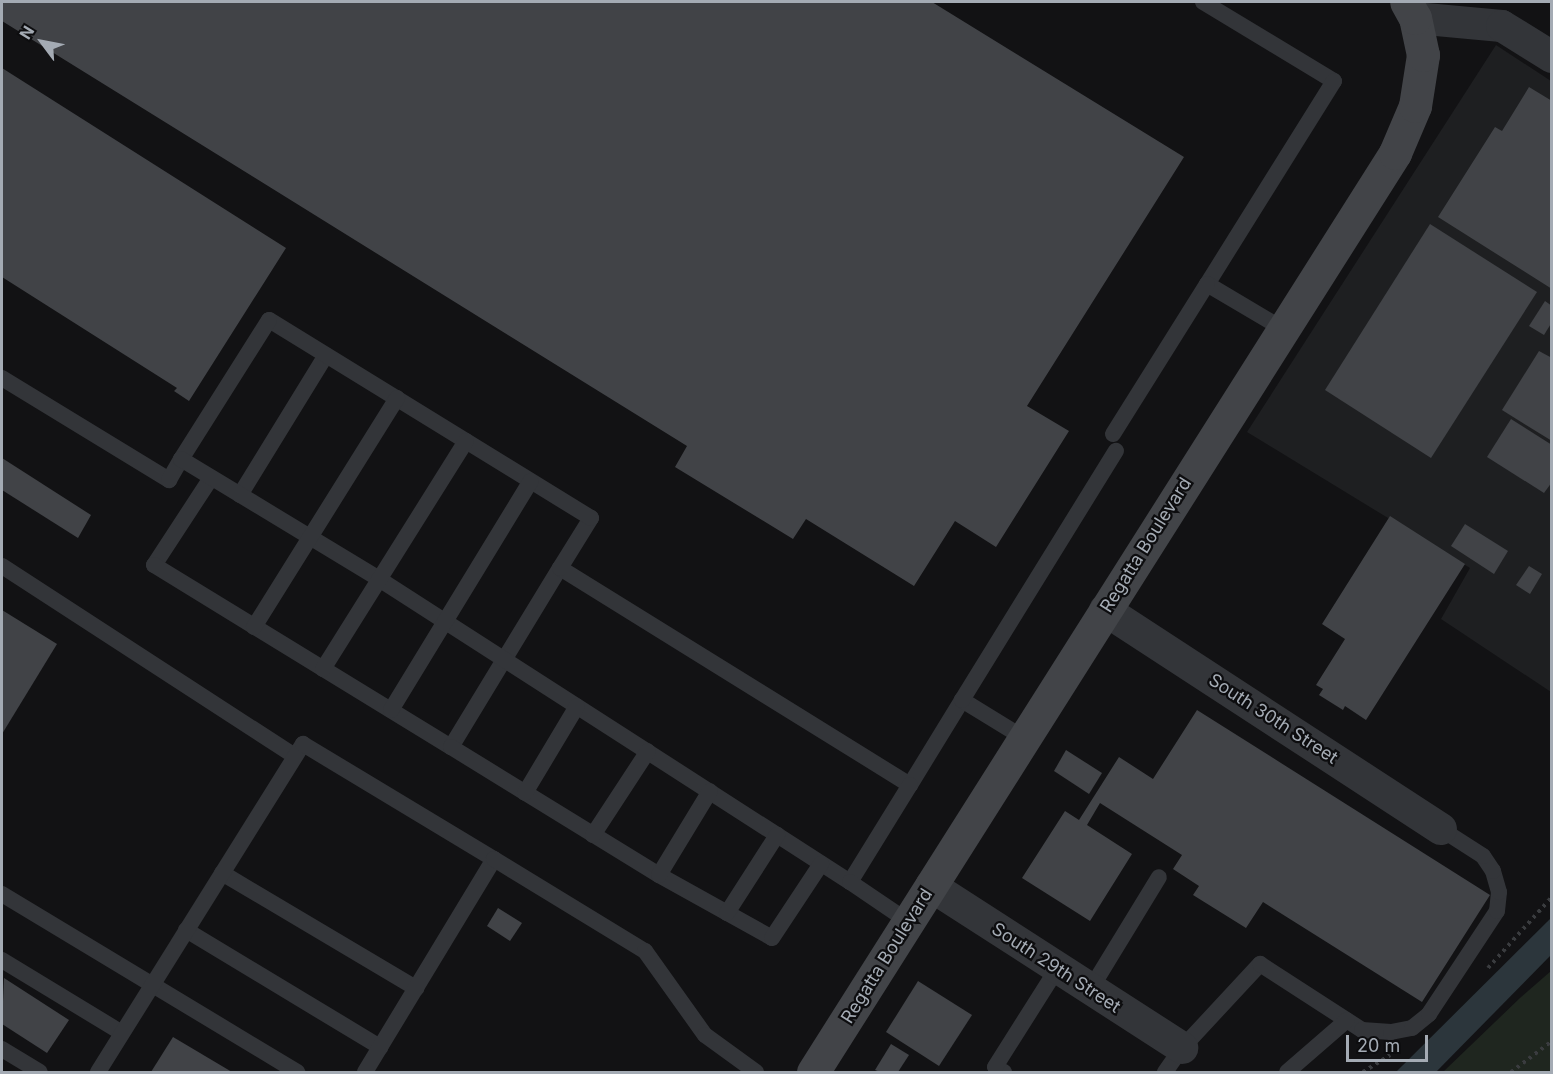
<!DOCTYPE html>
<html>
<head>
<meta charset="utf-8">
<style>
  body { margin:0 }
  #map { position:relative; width:1553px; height:1074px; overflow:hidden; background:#121214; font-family:Inter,sans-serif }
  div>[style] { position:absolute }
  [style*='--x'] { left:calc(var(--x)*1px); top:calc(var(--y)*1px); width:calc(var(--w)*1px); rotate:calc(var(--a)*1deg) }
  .built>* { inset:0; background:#1e1f21 }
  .green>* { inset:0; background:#1f261f }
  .water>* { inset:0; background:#2c363c }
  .building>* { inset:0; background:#414347 }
  .path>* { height:4px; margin-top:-2px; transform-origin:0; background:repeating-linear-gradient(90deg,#3a3c3f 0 3px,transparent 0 7.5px) }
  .lane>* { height:16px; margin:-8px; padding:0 8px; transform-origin:8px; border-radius:8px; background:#333539 }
  .street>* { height:32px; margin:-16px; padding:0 16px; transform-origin:16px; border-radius:16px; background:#333539 }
  .secondary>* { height:33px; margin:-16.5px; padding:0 16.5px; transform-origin:16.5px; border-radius:16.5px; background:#424448 }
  span { translate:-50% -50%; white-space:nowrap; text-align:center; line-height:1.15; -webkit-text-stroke:4.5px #0d0d0f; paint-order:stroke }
  .street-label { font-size:18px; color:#a4abb4 }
  .frame { position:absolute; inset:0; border:3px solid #a4abb4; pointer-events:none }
  .north { position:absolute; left:12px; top:12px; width:60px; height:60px; -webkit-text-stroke:4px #0d0d0f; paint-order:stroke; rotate:302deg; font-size:16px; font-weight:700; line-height:24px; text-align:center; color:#a4abb4 }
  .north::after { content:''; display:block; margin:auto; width:21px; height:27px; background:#a4abb4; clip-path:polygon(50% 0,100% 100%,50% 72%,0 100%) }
  .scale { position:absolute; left:1346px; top:1035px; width:82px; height:27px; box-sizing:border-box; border:3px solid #a4abb4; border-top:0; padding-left:8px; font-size:18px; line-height:21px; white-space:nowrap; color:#a4abb4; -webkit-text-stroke:4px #0d0d0f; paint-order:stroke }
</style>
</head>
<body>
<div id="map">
  <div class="built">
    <i style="clip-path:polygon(1496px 45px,1551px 81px,1551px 692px,1441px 619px,1470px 568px,1247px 432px)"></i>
  </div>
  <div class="green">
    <i style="clip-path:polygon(1551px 971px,1551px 1071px,1443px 1072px,1520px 998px)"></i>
  </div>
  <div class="water">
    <i style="clip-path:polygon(1551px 918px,1551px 955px,1436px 1072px,1396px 1072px)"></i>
  </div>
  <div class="building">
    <i style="clip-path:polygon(2px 2px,932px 2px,1184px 157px,1027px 406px,1069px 431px,996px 547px,955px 521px,914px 586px,806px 519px,793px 539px,675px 467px,687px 446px,2px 21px)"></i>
    <i style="clip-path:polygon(2px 68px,286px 248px,189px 401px,174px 391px,177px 388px,2px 277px)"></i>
    <i style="clip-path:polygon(1529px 87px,1552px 101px,1552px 289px,1438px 217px,1495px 127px,1502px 131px)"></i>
    <i style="clip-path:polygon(1430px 224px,1537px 292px,1431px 458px,1325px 390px)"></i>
    <i style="clip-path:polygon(1545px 301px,1552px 306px,1552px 322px,1544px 335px,1529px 326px)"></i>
    <i style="clip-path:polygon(1539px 351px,1552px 358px,1552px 441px,1502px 410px)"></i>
    <i style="clip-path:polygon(1511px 419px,1552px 445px,1552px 482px,1544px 493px,1487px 457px)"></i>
    <i style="clip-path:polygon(2px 458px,91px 515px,78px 538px,2px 490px)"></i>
    <i style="clip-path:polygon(1390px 516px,1465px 564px,1366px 720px,1345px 706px,1343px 710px,1319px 695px,1323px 689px,1316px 685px,1345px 639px,1322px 624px)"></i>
    <i style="clip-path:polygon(1465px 524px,1508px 551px,1494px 574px,1451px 546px)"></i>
    <i style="clip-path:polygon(1529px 566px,1542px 574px,1530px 594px,1516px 585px)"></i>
    <i style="clip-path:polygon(2px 610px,57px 644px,2px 734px)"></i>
    <i style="clip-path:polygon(1197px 710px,1490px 895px,1422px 1002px,1263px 902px,1246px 928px,1193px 895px,1199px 886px,1173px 869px,1182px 855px,1100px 803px,1087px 825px,1132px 854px,1090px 921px,1022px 878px,1065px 811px,1079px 820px,1119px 757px,1153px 779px)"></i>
    <i style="clip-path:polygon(1066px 750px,1102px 773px,1089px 794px,1054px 771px)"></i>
    <i style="clip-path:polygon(498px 908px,522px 923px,510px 941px,487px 926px)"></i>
    <i style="clip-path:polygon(4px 978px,69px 1020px,47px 1053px,2px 1024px)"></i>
    <i style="clip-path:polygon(918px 981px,972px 1015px,939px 1066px,886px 1032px)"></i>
    <i style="clip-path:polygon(173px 1037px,232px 1072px,151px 1072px)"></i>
    <i style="clip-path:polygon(891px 1044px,909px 1055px,898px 1072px,880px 1072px,875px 1070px)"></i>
  </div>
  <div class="path">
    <i style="--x:1488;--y:968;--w:96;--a:-48"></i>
    <i style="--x:1363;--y:1072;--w:32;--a:-32"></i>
    <i style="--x:1511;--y:1072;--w:51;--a:-37.1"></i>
  </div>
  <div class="lane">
    <i style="--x:1203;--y:2;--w:153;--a:31.1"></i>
    <i style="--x:1334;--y:81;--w:239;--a:122"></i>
    <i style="--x:1207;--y:284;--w:88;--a:30.6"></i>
    <i style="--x:2;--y:378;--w:196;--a:31.4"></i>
    <i style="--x:169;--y:480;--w:24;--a:-60"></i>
    <i style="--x:1113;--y:434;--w:177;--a:-57.9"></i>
    <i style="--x:211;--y:478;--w:104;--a:123.2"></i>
    <i style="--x:154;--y:565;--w:348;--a:31.5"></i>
    <i style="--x:451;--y:747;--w:210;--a:-58.7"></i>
    <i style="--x:560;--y:568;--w:412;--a:31.8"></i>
    <i style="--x:910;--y:785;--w:100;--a:-58.5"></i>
    <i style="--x:240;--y:495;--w:164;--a:-58.4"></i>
    <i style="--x:2;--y:566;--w:349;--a:33"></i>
    <i style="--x:560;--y:568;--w:59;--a:-58.2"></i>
    <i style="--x:591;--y:518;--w:378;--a:-148.4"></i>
    <i style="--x:269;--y:320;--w:165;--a:122.3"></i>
    <i style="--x:181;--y:459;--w:232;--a:31.2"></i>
    <i style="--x:379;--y:579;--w:560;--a:32.75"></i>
    <i style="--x:850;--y:882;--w:114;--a:-58.3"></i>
    <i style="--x:254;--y:627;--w:270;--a:-58"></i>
    <i style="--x:323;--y:669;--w:269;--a:-57.9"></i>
    <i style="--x:391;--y:710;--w:268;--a:-58.6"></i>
    <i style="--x:1024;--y:738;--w:73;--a:-148.5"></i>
    <i style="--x:962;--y:700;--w:293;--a:-58.3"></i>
    <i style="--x:451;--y:747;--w:244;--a:31.6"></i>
    <i style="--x:659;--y:875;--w:129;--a:29.1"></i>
    <i style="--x:772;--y:938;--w:89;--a:-56.5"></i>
    <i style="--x:525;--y:793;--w:101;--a:-59.1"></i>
    <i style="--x:593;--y:835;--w:100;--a:-56.8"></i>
    <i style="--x:222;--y:873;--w:226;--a:30.7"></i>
    <i style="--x:659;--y:875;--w:98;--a:-58.7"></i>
    <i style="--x:850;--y:882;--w:71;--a:34.1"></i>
    <i style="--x:2;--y:894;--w:345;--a:31.1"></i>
    <i style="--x:727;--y:913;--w:93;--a:-57.3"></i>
    <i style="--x:186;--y:930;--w:227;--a:31.1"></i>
    <i style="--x:2;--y:960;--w:140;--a:31.3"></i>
    <i style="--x:1090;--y:990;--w:132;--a:-58.6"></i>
    <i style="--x:2;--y:1049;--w:44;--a:31.2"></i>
    <i style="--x:98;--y:1072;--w:387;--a:-58"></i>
    <i style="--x:303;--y:744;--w:223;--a:31.1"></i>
    <i style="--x:365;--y:1072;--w:249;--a:-58.8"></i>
    <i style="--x:494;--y:859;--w:177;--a:31.4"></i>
    <i style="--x:645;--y:951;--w:103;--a:54.5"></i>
    <i style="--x:705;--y:1035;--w:63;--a:36"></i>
    <i style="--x:1004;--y:1072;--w:10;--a:-151"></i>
    <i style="--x:995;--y:1067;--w:116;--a:-57.7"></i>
    <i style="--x:1165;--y:1072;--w:29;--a:-55"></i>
    <i style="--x:1182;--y:1048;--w:115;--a:-47.1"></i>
    <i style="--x:1260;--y:964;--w:121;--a:32.9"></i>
    <i style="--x:1362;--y:1030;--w:29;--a:4"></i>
    <i style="--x:1391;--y:1032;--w:21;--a:-11"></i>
    <i style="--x:1412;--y:1028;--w:22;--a:-39"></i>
    <i style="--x:1429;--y:1014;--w:123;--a:-56.6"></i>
    <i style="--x:1497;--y:911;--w:19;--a:-84"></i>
    <i style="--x:1499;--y:892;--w:22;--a:-106"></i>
    <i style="--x:1493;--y:871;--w:18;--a:-124"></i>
    <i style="--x:1483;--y:856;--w:50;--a:-147.3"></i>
    <i style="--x:1287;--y:1072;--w:79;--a:-40.9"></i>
  </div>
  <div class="street">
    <i style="--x:1415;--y:18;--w:87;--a:5.3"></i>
    <i style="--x:1502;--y:26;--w:59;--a:31.8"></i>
    <i style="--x:1105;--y:610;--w:401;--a:33.1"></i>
    <i style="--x:931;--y:886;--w:299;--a:32.8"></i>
  </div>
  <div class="secondary">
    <i style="--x:813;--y:1072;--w:1088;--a:-57.65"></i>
    <i style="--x:1395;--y:153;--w:51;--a:-66.9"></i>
    <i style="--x:1415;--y:106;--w:52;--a:-81.1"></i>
    <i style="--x:1423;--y:55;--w:38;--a:-102"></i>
    <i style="--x:1415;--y:18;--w:18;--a:-119"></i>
  </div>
  <div class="street-label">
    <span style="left:1146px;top:545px;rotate:-58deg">Regatta Boulevard</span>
    <span style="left:1273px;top:719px;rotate:33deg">South 30th Street</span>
    <span style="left:887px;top:956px;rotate:-58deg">Regatta Boulevard</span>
    <span style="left:1056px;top:968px;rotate:33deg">South 29th Street</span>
  </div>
  <div class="frame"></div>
  <div class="north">N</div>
  <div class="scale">20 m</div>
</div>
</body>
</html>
